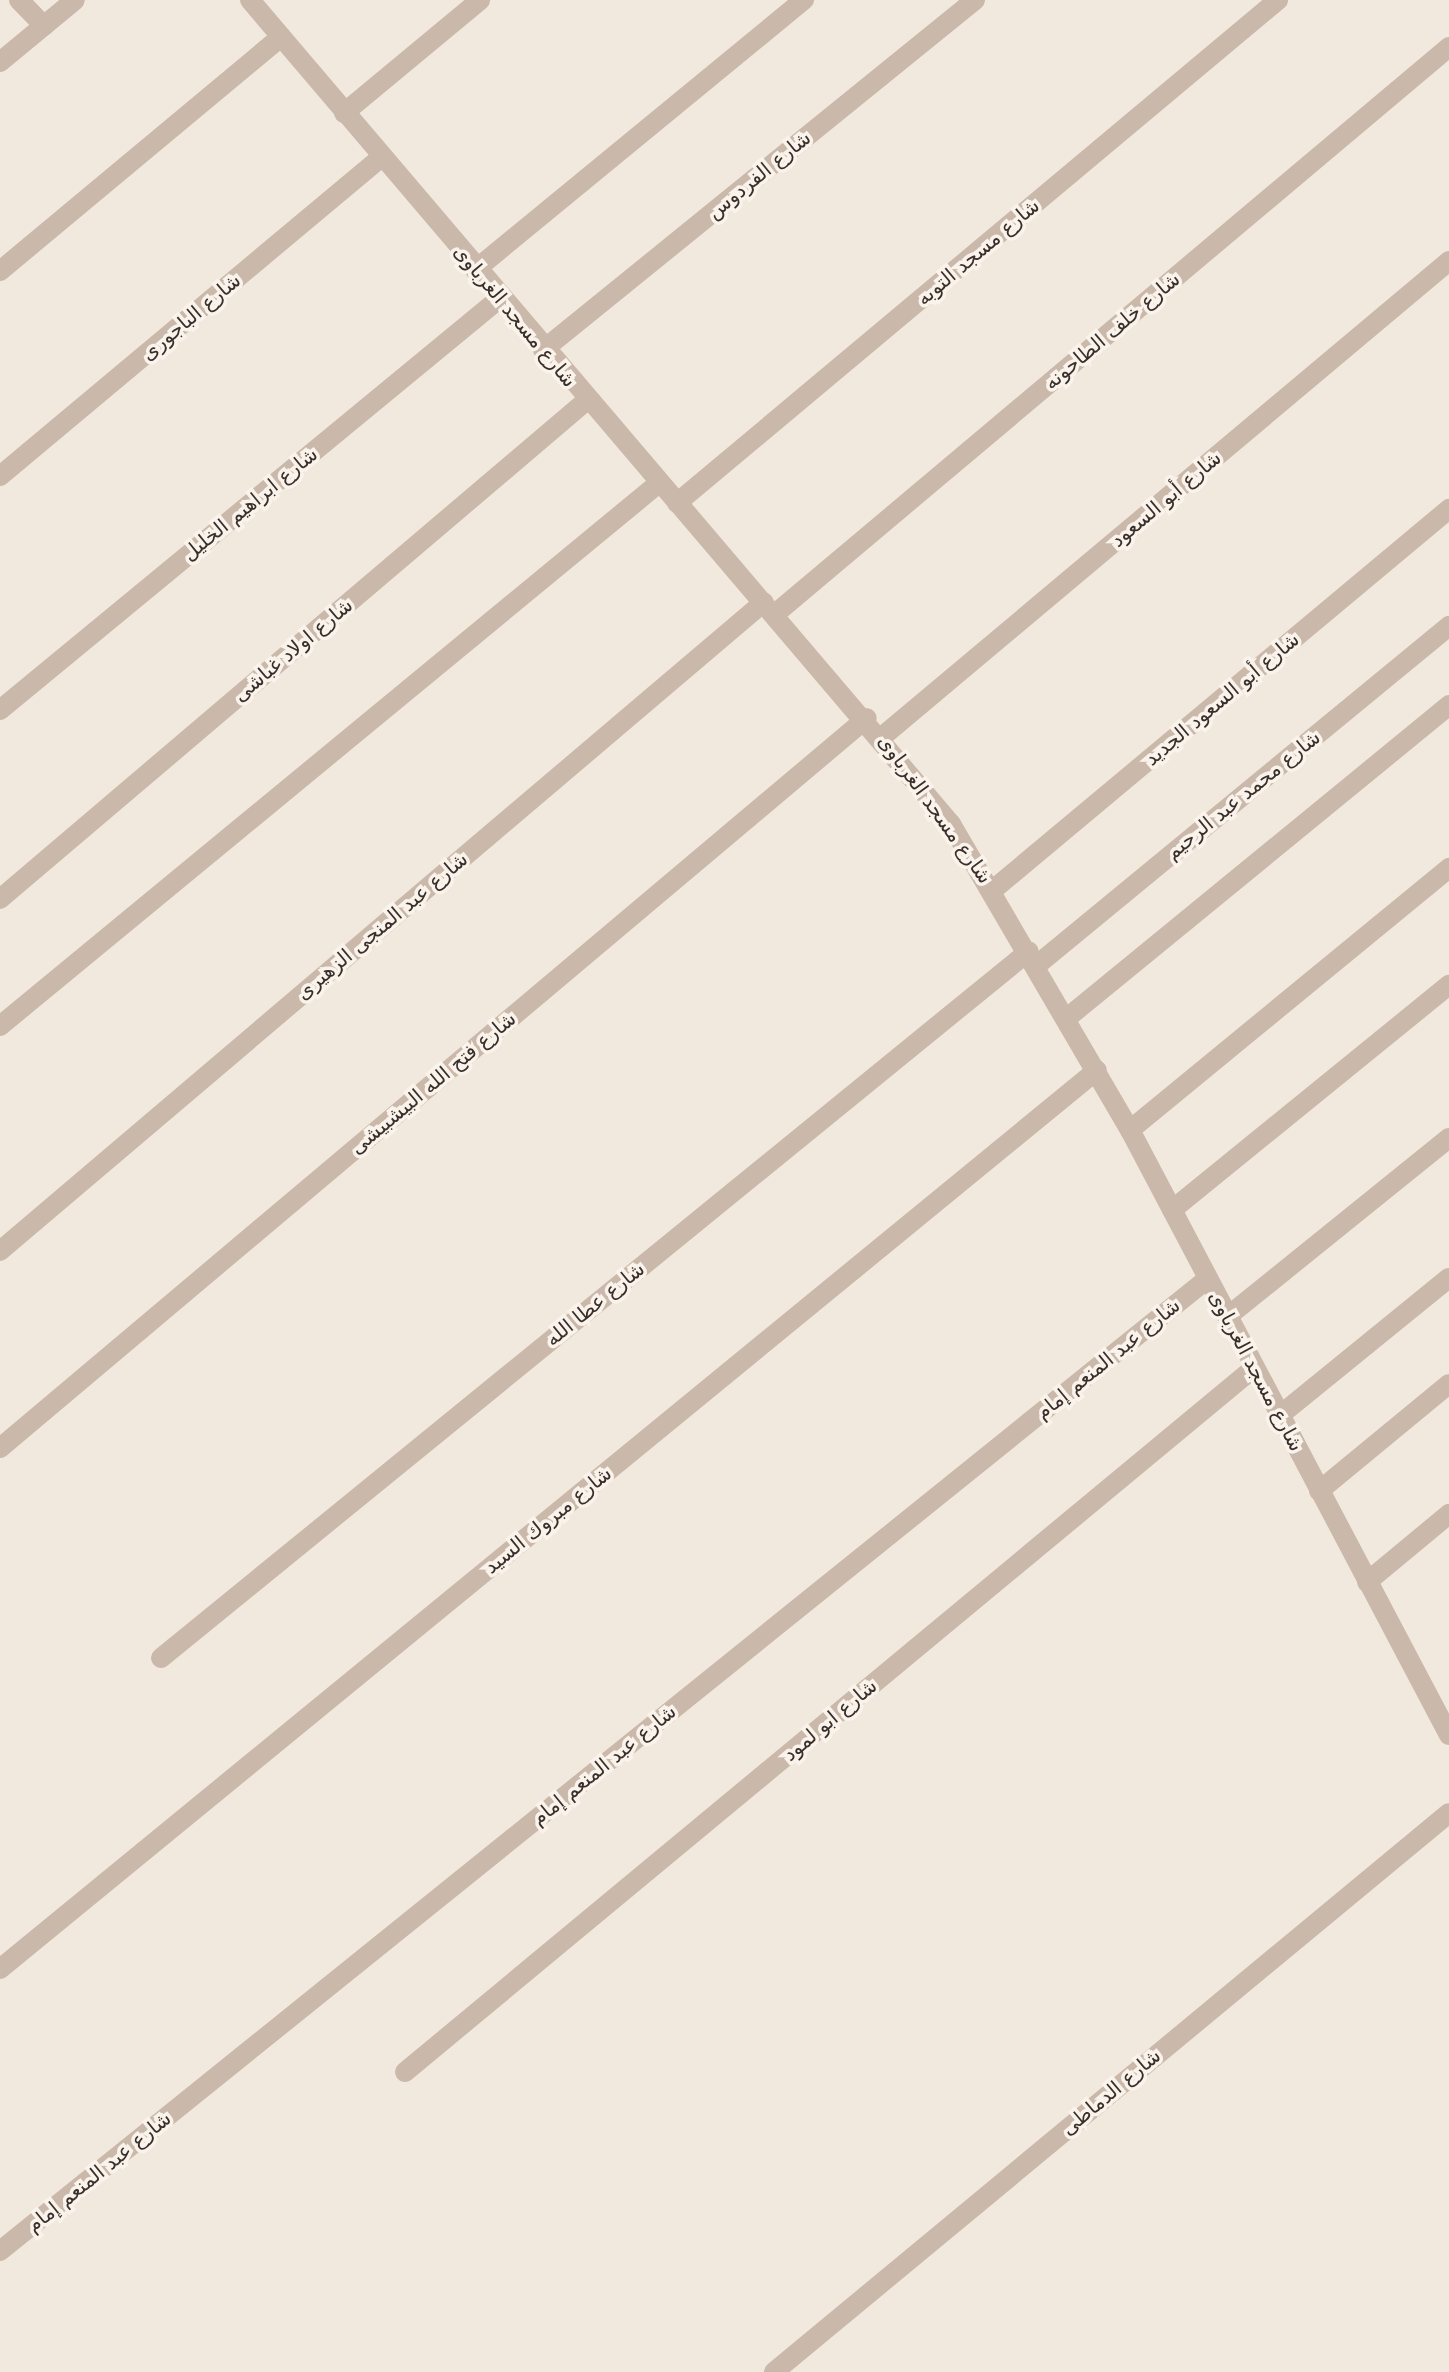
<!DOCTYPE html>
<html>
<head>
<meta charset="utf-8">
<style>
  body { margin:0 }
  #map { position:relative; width:1449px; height:2372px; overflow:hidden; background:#f2e9de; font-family:"DejaVu Sans",Vazirmatn,sans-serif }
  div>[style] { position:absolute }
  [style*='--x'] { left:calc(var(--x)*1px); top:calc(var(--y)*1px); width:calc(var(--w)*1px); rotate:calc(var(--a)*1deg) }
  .minor>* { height:20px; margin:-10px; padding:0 10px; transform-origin:10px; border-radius:10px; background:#cab9aa }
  span { translate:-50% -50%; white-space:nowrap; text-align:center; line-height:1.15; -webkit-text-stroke:7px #faf3eb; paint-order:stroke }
  .street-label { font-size:20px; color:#382e2a }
</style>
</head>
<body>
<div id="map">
  <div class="minor">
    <i style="--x:19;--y:0;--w:36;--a:46"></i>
    <i style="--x:250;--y:0;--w:1082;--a:49.61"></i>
    <i style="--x:951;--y:824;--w:355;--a:59.7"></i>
    <i style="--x:1130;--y:1130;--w:684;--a:62.2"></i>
    <i style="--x:0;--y:62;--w:97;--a:-39.6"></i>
    <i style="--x:344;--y:113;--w:177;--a:-39.7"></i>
    <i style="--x:475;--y:270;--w:426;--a:-39.4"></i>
    <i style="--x:0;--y:271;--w:366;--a:-39.8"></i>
    <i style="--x:543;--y:350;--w:556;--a:-39.01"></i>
    <i style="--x:0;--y:476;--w:498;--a:-39.9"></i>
    <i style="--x:677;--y:503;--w:784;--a:-39.93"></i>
    <i style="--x:775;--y:614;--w:881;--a:-40.07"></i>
    <i style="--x:0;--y:710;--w:648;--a:-39.49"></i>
    <i style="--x:883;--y:736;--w:739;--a:-40"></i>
    <i style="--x:994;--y:889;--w:593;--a:-39.87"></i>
    <i style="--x:0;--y:899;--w:769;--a:-40.36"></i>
    <i style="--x:1037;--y:965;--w:534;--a:-39.45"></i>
    <i style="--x:1067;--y:1018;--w:494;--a:-39.3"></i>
    <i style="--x:0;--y:1026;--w:854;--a:-39.49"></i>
    <i style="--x:1130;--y:1130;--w:413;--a:-39.4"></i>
    <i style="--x:1172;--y:1210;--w:357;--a:-39.1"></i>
    <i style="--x:0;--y:1251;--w:1002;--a:-40.35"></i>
    <i style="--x:1227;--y:1317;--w:285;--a:-38.9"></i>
    <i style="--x:1279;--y:1416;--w:219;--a:-39.1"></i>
    <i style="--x:0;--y:1448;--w:1133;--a:-40.1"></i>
    <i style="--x:1319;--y:1491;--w:168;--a:-39.5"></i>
    <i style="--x:1367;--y:1582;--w:107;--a:-39.7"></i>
    <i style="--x:161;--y:1658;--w:1119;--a:-39.16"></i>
    <i style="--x:0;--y:1969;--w:1418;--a:-39.33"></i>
    <i style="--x:405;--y:2072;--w:1103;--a:-39.67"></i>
    <i style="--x:0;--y:2251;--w:1550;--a:-38.84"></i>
    <i style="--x:774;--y:2372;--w:876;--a:-39.63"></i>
  </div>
  <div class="street-label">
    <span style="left:759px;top:175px;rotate:-39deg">شارع الفردوس</span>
    <span style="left:978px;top:252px;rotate:-40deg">شارع مسجد التوبه</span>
    <span style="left:515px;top:316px;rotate:50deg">شارع مسجد الغرباوى</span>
    <span style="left:191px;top:317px;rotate:-40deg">شارع الباجورى</span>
    <span style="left:1112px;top:331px;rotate:-40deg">شارع خلف الطاحونه</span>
    <span style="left:1166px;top:499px;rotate:-40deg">شارع أبو السعود</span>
    <span style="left:250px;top:504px;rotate:-39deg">شارع ابراهيم الخليل</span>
    <span style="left:293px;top:650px;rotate:-40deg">شارع اولاد غباشى</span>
    <span style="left:1222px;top:699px;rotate:-40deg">شارع أبو السعود الجديد</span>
    <span style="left:1243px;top:795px;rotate:-39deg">شارع محمد عبد الرحيم</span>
    <span style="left:935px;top:809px;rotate:54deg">شارع مسجد الغرباوى</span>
    <span style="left:382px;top:926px;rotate:-40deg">شارع عبد المنجى الزهيرى</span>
    <span style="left:433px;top:1083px;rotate:-40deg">شارع فتح الله البيشبيشى</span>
    <span style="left:595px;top:1304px;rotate:-39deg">شارع عطا الله</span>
    <span style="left:1108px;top:1359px;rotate:-39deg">شارع عبد المنعم إمام</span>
    <span style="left:1256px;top:1371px;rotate:62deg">شارع مسجد الغرباوى</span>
    <span style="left:548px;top:1520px;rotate:-39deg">شارع مبروك السيد</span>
    <span style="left:830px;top:1720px;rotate:-40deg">شارع ابو لمود</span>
    <span style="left:604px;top:1765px;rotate:-39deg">شارع عبد المنعم إمام</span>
    <span style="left:1111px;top:2092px;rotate:-40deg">شارع الدماطى</span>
    <span style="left:99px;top:2172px;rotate:-39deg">شارع عبد المنعم إمام</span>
  </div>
</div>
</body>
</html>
